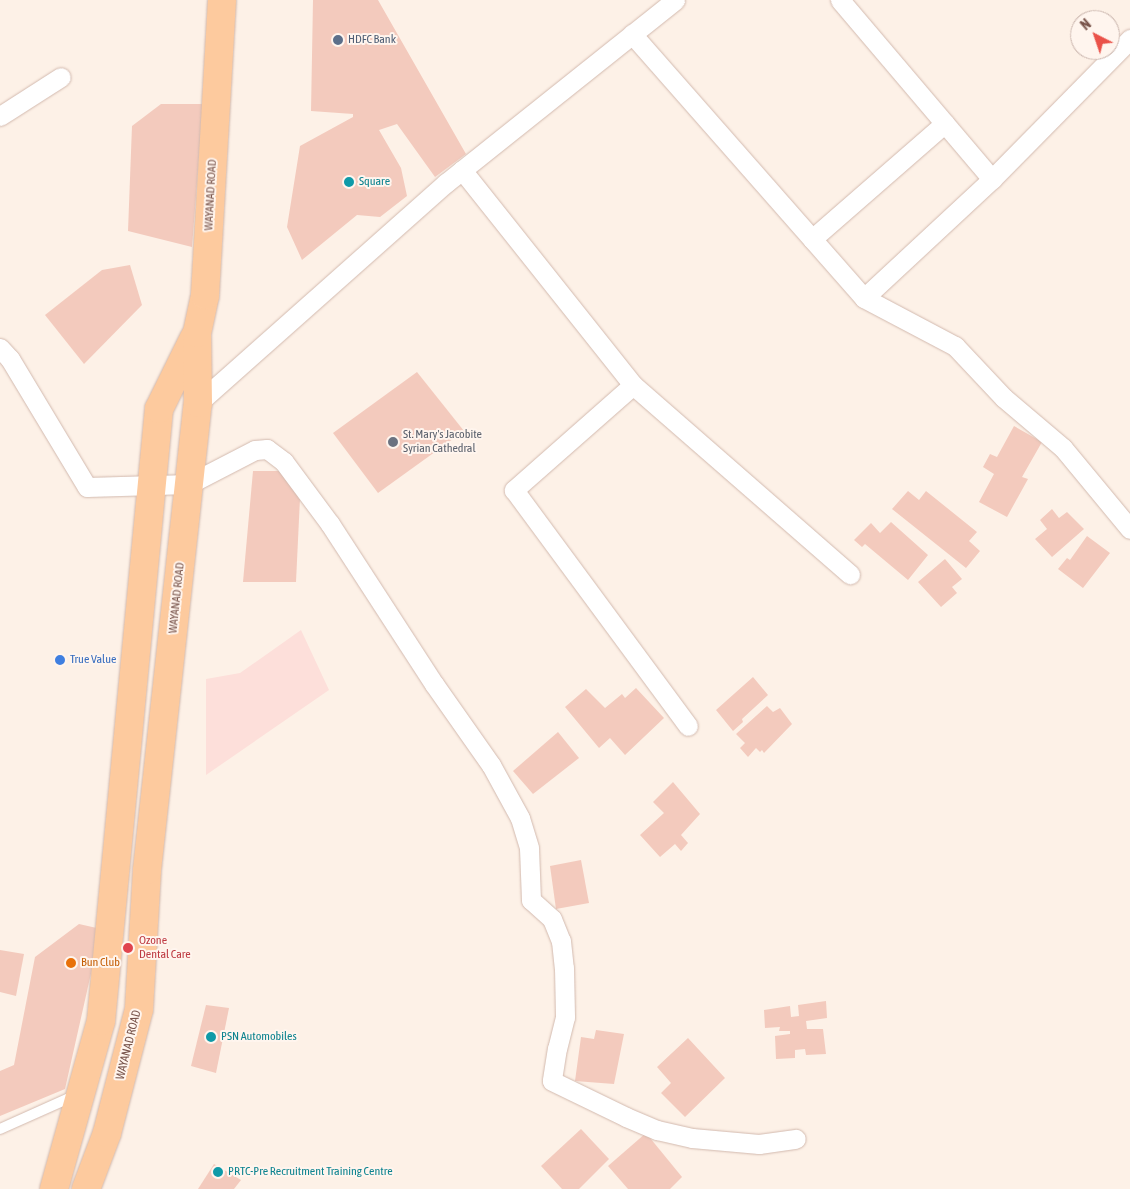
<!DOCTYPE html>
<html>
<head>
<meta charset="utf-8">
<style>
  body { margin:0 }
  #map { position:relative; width:1130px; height:1189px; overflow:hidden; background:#fdf1e7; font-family:"Asap Condensed",sans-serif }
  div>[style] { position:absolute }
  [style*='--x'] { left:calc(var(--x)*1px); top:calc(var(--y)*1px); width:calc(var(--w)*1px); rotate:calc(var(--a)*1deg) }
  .commercial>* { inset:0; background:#fddfda }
  .building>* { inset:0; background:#f3cabd }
  .roads { filter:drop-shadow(0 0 1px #d2b9ae) drop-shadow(0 0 1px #d2b9ae) }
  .lane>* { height:10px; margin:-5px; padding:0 5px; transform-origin:5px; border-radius:5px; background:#fff }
  .street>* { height:19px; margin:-9.5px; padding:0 9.5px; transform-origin:9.5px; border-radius:9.5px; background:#fff }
  .primary>* { height:28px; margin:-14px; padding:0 14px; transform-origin:14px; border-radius:14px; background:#fdca9e }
  .dots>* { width:14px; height:14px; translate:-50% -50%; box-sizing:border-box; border:2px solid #fff5ee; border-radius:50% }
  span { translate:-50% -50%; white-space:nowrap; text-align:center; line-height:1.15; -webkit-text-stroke:4px #fff5ee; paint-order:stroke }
  .service-label { font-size:12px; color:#4e5e75 }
  .left { translate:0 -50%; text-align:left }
  .culture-label { font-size:12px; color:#0d838f }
  .street-label { font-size:12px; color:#78534a }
  .worship-label { font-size:12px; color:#5b616d }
  .shop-label { font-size:12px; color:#366cbe }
  .health-label { font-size:12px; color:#be3a42 }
  .food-label { font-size:12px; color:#c56008 }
  .north { position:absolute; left:1070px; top:10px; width:50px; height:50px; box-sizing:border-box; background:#fff5ee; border:1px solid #c9b4ac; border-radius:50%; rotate:319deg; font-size:14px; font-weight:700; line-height:20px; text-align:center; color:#78534a }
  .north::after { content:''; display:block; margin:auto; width:18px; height:22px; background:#ea5249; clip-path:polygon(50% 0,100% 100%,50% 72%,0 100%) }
</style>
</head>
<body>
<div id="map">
  <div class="commercial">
    <i style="clip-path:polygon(301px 630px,329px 690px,206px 775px,206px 679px,240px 673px)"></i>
  </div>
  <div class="building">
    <i style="clip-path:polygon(313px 0,378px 0,466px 154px,435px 177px,397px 124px,379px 130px,401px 168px,407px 196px,380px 217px,357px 215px,302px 260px,287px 227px,300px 146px,353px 117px,353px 114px,311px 111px)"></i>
    <i style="clip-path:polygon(161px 104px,203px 104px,192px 247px,128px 231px,132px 126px)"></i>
    <i style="clip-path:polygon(130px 265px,142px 305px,84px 364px,45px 315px,102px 270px)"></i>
    <i style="clip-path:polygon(417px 372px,464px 431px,378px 493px,333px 433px)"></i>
    <i style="clip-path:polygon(1014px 426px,1042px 442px,1022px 477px,1028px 479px,1007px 517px,979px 502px,994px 474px,983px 467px,990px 454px,997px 457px)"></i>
    <i style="clip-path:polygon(253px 471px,280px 471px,300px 498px,296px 582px,243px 582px)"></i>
    <i style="clip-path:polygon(908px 491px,919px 500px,926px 491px,977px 532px,969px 541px,980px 551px,966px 568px,892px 509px)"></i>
    <i style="clip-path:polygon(1052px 509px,1059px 518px,1067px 512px,1084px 529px,1052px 557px,1035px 539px,1047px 529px,1040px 520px)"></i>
    <i style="clip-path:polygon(891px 522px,928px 555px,908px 580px,865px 544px,862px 547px,854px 540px,871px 523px,880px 533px)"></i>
    <i style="clip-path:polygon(1087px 536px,1110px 553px,1083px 588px,1058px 569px,1067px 558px,1070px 560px)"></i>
    <i style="clip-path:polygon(945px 559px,962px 579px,952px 587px,957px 593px,941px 607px,918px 582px)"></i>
    <i style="clip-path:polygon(753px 677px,768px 695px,742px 719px,743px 722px,733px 731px,716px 710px)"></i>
    <i style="clip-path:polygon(636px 688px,664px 718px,625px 755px,610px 738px,599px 748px,565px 707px,586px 689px,605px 708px,622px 694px,625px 698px)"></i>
    <i style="clip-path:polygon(767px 706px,773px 712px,780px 708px,792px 724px,764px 753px,762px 750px,760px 752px,756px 748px,748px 757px,740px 748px,745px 743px,736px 734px)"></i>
    <i style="clip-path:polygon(558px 732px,579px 758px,533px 794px,513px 771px)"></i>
    <i style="clip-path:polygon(673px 782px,700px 814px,681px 835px,688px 843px,681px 851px,675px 844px,660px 857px,640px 835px,664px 813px,653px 802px)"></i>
    <i style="clip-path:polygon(581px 860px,589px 903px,556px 909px,550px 866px)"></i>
    <i style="clip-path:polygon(79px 924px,101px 929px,65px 1089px,0 1116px,0 1071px,14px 1065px,35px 957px)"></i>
    <i style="clip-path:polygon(0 950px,24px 954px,16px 996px,0 992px)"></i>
    <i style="clip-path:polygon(826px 1001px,827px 1018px,806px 1021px,807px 1029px,823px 1029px,826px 1054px,806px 1055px,805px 1049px,795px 1050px,795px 1058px,776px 1059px,775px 1036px,790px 1034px,790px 1031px,779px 1031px,780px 1027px,765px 1028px,764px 1010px,790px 1006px,791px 1017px,799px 1016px,798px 1005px)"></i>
    <i style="clip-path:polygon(206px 1005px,229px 1008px,216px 1073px,191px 1066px)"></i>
    <i style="clip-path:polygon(596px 1030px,624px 1034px,614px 1084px,575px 1081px,581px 1037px,594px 1039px)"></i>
    <i style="clip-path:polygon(688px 1038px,725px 1078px,685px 1117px,661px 1093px,671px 1083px,657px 1067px)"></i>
    <i style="clip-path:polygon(581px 1129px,609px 1159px,579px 1189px,562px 1189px,541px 1166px)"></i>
    <i style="clip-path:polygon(646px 1133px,682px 1177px,670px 1189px,628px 1189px,608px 1166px)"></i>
    <i style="clip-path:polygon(214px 1164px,241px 1180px,234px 1189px,198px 1189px)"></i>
  </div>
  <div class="roads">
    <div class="lane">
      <i style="--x:0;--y:1129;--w:83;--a:-24.1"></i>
    </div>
    <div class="street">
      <i style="--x:840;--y:0;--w:235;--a:49.7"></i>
      <i style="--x:632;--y:34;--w:351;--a:48.7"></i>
      <i style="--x:864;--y:298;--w:175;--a:-42.9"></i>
      <i style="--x:992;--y:179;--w:197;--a:-45.4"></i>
      <i style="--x:0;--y:116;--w:72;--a:-32.6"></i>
      <i style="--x:462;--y:170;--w:275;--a:51.5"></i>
      <i style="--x:633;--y:385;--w:159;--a:138.6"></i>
      <i style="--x:514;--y:490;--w:293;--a:53.6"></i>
      <i style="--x:812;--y:239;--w:176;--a:-41.1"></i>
      <i style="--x:864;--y:298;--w:103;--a:27.8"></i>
      <i style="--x:955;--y:346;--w:71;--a:46.7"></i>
      <i style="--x:1004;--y:398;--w:77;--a:40.3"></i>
      <i style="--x:1063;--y:448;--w:105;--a:50.4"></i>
      <i style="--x:0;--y:348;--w:15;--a:48"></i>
      <i style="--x:10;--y:359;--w:149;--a:59"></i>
      <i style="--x:87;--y:487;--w:102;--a:-1.7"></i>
      <i style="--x:189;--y:484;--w:74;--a:-27.3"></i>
      <i style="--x:255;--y:450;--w:12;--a:-5"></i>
      <i style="--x:267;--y:449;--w:21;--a:37"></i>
      <i style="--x:284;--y:462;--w:77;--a:53.4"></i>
      <i style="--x:330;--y:524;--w:191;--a:57"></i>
      <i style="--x:434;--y:684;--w:99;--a:54.9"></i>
      <i style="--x:491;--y:765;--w:60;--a:61.3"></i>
      <i style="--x:520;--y:818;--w:31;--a:73"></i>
      <i style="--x:529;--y:848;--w:52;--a:87.8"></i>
      <i style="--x:531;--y:900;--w:28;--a:42"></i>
      <i style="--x:552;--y:919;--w:24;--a:68"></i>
      <i style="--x:561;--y:941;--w:27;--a:84"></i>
      <i style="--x:564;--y:968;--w:49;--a:88.8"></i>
      <i style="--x:565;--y:1017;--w:32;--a:104"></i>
      <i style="--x:557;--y:1048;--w:33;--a:99"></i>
      <i style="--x:552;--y:1081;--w:82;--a:25.9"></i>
      <i style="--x:626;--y:1117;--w:34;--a:23"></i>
      <i style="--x:657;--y:1130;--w:36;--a:13"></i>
      <i style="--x:692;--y:1138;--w:67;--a:5.1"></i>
      <i style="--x:759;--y:1144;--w:37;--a:-8"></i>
      <i style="--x:633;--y:385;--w:288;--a:41.1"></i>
      <i style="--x:198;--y:403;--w:332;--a:-41.6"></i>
      <i style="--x:446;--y:183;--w:293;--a:-38.6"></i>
    </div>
    <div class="primary">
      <i style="--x:54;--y:1189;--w:174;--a:-74.4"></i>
      <i style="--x:101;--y:1021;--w:615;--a:-84.59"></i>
      <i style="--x:159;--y:409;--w:79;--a:-63.8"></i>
      <i style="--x:86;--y:1189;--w:60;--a:-69.4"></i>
      <i style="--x:107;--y:1133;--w:128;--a:-75.5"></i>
      <i style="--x:139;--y:1009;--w:139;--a:-86.7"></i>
      <i style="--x:147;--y:870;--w:470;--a:-83.8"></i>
      <i style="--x:198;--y:403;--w:70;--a:-90.8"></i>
      <i style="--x:197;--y:333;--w:39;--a:-78"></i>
      <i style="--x:205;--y:295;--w:295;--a:-86.7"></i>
    </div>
  </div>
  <div class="dots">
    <i style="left:338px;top:40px;background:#5c6f8a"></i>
    <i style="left:349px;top:182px;background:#0f9aa8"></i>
    <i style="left:393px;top:442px;background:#6b7280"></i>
    <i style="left:60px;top:660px;background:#3f7fe0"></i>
    <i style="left:128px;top:948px;background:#e0444e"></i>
    <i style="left:71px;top:963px;background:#e8710a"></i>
    <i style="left:211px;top:1037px;background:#0f9aa8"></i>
    <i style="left:218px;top:1172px;background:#0f9aa8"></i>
  </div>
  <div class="service-label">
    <span class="left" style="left:348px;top:40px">HDFC Bank</span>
  </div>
  <div class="culture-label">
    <span class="left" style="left:359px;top:182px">Square</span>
    <span class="left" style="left:221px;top:1037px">PSN Automobiles</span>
    <span class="left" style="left:228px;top:1172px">PRTC-Pre Recruitment Training Centre</span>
  </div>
  <div class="street-label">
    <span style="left:211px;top:195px;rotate:-87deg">WAYANAD ROAD</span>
    <span style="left:177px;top:598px;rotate:-84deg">WAYANAD ROAD</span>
    <span style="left:129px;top:1045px;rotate:-76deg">WAYANAD ROAD</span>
  </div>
  <div class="worship-label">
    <span class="left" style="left:403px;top:442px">St. Mary's Jacobite<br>Syrian Cathedral</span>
  </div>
  <div class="shop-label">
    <span class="left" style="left:70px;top:660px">True Value</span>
  </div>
  <div class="health-label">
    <span class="left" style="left:139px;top:948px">Ozone<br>Dental Care</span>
  </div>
  <div class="food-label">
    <span class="left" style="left:81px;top:963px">Bun Club</span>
  </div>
  <div class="north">N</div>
</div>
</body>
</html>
